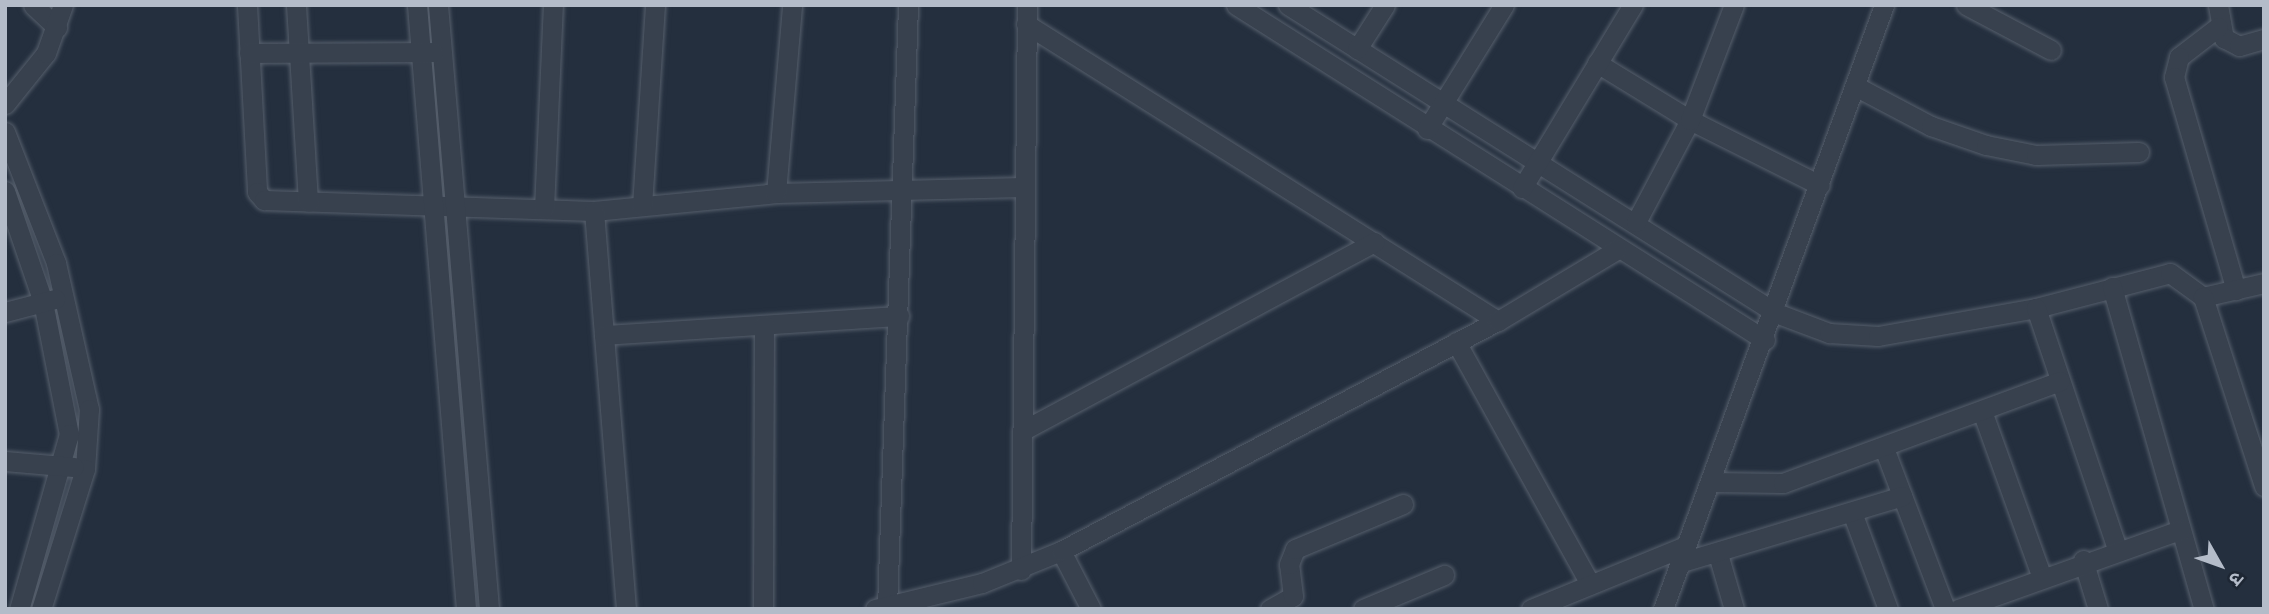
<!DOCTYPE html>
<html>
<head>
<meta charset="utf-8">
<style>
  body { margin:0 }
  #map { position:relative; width:2269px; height:614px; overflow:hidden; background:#242f3e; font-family:Figtree,"Noto Sans Devanagari",sans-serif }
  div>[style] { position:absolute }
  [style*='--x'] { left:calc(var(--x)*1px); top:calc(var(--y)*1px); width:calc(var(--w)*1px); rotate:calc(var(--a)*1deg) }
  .roads { filter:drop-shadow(0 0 2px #565f6c) drop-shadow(0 0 2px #565f6c) }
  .minor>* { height:19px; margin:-9.5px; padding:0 9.5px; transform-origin:9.5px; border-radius:9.5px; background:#38414e }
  span { translate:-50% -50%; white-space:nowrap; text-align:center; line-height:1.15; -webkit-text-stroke:5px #1d2633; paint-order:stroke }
  .frame { position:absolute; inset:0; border:7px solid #b4bcc9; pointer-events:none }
  .north { position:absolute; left:2185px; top:530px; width:70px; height:70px; -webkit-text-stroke:5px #1d2633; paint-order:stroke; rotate:130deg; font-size:19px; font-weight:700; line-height:28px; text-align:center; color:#b4bcc9 }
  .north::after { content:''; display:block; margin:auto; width:24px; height:32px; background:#b4bcc9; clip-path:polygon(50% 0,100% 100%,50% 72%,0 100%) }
</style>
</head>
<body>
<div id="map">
  <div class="roads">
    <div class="minor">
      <i style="--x:33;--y:5;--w:33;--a:43"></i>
      <i style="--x:247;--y:5;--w:187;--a:86.9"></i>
      <i style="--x:257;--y:192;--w:11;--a:49"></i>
      <i style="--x:264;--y:200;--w:330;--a:1.9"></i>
      <i style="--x:594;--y:211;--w:183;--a:-5.6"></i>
      <i style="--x:776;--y:193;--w:247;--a:-1.4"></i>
      <i style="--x:296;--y:5;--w:197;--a:86.5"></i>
      <i style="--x:417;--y:5;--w:606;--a:85.36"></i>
      <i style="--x:438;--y:5;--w:606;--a:85.17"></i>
      <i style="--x:1236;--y:5;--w:626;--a:32.34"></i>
      <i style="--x:1288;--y:5;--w:577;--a:32.26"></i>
      <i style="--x:1776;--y:313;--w:57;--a:20.7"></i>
      <i style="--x:1829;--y:333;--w:49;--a:3.5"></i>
      <i style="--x:1878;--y:336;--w:160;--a:-10"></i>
      <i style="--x:2036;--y:308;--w:138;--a:-14.6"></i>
      <i style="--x:2170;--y:273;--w:41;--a:36"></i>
      <i style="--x:1966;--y:5;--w:96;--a:27.9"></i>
      <i style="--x:2218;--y:5;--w:34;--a:80"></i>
      <i style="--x:2224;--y:38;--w:17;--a:28"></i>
      <i style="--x:2239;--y:46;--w:26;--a:-16"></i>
      <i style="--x:1026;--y:24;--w:558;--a:32.18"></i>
      <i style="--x:2218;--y:27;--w:49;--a:142.4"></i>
      <i style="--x:2179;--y:57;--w:21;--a:104"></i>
      <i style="--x:2174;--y:77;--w:222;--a:73.8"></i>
      <i style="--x:1357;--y:49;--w:52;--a:-57.5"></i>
      <i style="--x:249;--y:53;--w:184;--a:-0.3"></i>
      <i style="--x:1597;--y:63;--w:109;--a:31.5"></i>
      <i style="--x:1690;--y:120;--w:145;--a:26.6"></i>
      <i style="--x:1855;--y:86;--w:86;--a:27.8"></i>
      <i style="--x:1931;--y:126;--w:58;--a:19.1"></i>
      <i style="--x:1986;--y:145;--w:51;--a:11.3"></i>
      <i style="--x:2036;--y:155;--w:103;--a:-1.7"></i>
      <i style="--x:5;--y:104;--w:65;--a:-51.2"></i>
      <i style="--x:46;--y:53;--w:51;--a:-70.5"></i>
      <i style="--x:1427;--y:129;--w:146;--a:-58.2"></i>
      <i style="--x:5;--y:132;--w:141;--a:68.7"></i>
      <i style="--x:56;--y:263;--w:150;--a:77.3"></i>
      <i style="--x:89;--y:409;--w:60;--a:93.8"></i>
      <i style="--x:85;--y:469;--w:147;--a:107.4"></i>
      <i style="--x:1522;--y:188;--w:214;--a:-58.8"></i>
      <i style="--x:5;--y:191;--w:117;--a:71.1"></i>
      <i style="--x:43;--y:302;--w:135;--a:78.9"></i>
      <i style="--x:69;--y:434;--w:182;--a:105.9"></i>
      <i style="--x:776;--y:193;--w:189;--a:-85.1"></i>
      <i style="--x:642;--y:206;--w:201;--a:-86.3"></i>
      <i style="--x:544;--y:209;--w:204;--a:-87.5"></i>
      <i style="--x:594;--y:211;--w:399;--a:85.4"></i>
      <i style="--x:1636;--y:222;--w:115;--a:-62.1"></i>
      <i style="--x:1690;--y:120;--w:123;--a:-69.1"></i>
      <i style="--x:2264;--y:283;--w:63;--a:167.1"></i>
      <i style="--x:2203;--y:297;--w:199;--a:72.1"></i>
      <i style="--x:2112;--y:287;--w:335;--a:74.1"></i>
      <i style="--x:2036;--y:308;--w:253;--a:71.4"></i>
      <i style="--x:5;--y:312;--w:52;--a:-14.6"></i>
      <i style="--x:604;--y:335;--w:296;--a:-3.7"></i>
      <i style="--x:1456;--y:342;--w:277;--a:61"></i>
      <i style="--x:1982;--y:411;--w:174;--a:70.2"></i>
      <i style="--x:1022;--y:431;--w:400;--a:-28.2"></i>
      <i style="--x:1884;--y:448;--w:172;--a:69.2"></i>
      <i style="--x:5;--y:461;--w:69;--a:5"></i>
      <i style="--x:1710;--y:482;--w:73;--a:0.8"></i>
      <i style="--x:1783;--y:483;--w:295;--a:-20.2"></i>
      <i style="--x:1853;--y:515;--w:100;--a:69.6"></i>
      <i style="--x:1061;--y:551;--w:65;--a:62.7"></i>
      <i style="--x:1718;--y:554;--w:57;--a:73.8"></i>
      <i style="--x:2083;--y:560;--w:51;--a:73"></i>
      <i style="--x:1679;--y:563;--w:233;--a:-16.7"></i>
      <i style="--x:1021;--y:570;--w:565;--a:-89.39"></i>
      <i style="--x:887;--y:607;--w:602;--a:-88"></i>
      <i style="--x:763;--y:609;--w:284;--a:-89.8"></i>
      <i style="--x:875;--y:609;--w:110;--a:-13.7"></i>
      <i style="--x:982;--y:583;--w:85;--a:-22.1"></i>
      <i style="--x:1061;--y:551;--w:494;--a:-27.8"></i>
      <i style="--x:1498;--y:321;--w:138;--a:-31"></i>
      <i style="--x:1270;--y:609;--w:26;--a:-29"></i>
      <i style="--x:1293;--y:596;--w:32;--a:-97"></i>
      <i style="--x:1289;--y:564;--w:16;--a:-68"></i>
      <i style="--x:1295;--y:549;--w:117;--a:-22.6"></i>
      <i style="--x:1363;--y:609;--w:88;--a:-22.8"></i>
      <i style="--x:1531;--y:609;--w:166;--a:-22.2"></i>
      <i style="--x:1663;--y:609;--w:643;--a:-69.9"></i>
      <i style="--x:1958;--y:609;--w:236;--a:-19.6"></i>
    </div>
  </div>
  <div class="frame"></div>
  <div class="north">उ</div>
</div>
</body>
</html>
